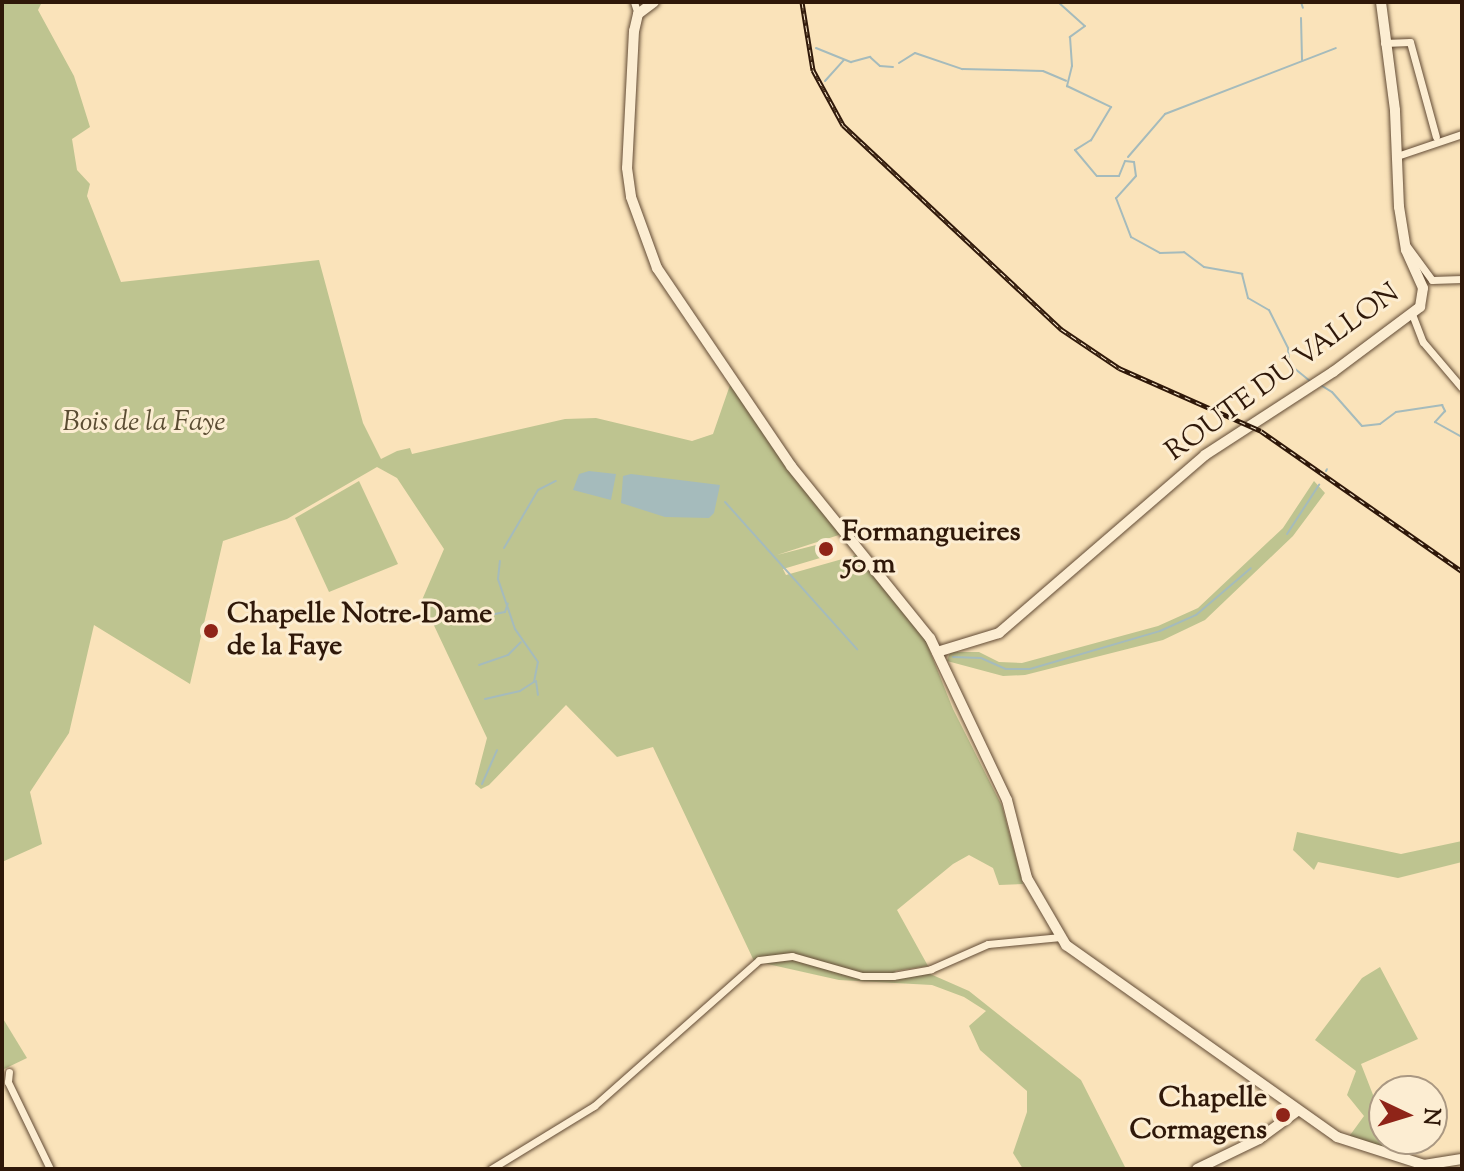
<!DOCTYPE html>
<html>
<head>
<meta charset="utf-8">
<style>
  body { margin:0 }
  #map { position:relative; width:1464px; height:1171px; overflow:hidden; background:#fae3ba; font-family:"Sorts Mill Goudy",serif }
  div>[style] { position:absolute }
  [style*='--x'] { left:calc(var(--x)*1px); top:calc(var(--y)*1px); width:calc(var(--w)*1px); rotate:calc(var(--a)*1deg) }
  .green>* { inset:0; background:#bec490 }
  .water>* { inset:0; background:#a5bbbc }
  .stream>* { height:2px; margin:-1px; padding:0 1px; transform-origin:1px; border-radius:1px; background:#a5bbbc }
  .roads { filter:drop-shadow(0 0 2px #624b35) drop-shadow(0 0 2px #624b35) }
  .street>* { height:7px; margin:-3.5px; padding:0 3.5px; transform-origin:3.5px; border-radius:3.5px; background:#fcedd2 }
  .secondary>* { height:10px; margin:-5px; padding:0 5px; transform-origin:5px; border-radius:5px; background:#fcedd2 }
  .rail>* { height:5px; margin-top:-2.5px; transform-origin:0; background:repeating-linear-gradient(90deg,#fcedd2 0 6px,#2f1809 0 12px); box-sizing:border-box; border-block:2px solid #2f1809 }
  .dots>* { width:22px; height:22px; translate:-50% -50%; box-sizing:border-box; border:4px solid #fcedd2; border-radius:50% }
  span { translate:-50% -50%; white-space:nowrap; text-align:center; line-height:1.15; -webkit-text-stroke:6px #fcedd2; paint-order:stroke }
  .street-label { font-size:28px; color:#2f1809 }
  .park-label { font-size:28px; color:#5a4c32; font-style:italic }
  .poi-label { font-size:28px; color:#2f1809; font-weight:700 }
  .left { translate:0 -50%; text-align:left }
  .right { translate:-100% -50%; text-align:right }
  .frame { position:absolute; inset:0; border:4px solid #2f1809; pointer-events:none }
  .north { position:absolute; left:1368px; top:1075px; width:80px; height:80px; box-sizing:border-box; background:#fcedd2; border:2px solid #aa9882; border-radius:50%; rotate:94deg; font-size:22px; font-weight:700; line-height:32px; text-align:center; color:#2f1809 }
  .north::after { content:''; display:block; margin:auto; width:28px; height:36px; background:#8f2418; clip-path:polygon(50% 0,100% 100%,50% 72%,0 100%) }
</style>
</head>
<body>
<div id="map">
  <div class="green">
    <i style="clip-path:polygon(2px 2px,42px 2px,38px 10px,74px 76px,90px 127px,72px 139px,77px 170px,90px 184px,87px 196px,121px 282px,319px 260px,363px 423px,381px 459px,397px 451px,410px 448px,412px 454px,565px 419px,596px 418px,692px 441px,713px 434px,730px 385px,845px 533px,777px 555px,816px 545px,820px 558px,783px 569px,786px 575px,860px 554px,925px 639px,953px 709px,1002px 806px,1023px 884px,999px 885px,993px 868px,969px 855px,953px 864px,897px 910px,928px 966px,895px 971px,899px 977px,928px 973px,969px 991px,1081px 1080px,1126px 1169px,1023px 1169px,1013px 1153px,1027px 1112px,1027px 1091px,980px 1050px,969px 1026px,986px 1011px,964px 997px,932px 985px,839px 980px,754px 961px,653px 747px,617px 757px,566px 705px,489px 785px,481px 789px,475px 784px,487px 738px,422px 600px,444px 549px,397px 478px,377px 467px,287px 519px,223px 541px,190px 684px,94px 625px,69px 733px,30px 792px,42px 844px,2px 862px)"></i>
    <i style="clip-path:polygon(359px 481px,398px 564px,329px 592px,295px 518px)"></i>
    <i style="clip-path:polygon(1314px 481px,1325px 493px,1293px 536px,1205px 620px,1163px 640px,1025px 675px,1003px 676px,947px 661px,950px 652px,979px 652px,999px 662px,1022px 663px,1158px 626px,1198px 608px,1283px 528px)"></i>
    <i style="clip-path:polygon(1297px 832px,1401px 854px,1462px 841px,1462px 862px,1398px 878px,1318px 862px,1314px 870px,1293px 850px)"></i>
    <i style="clip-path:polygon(1380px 967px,1418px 1039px,1361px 1064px,1384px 1123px,1384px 1139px,1390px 1139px,1395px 1152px,1348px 1138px,1364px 1116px,1347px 1095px,1356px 1071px,1315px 1040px,1362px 978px)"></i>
    <i style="clip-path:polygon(2px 1017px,27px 1058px,2px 1070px)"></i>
  </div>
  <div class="water">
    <i style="clip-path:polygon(589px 471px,616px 474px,611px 500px,573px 490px,579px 474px)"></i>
    <i style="clip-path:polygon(631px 474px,720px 485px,714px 513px,709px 518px,665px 517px,621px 503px,623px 476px)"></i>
  </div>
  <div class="stream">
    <i style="--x:1058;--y:2;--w:36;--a:42"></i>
    <i style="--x:1085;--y:26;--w:19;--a:144"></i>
    <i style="--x:1070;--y:37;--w:29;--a:86"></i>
    <i style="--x:1072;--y:66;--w:21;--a:104"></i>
    <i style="--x:1067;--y:86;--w:49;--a:25.5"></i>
    <i style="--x:1111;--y:107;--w:39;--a:121"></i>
    <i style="--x:1091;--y:140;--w:19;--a:148"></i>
    <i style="--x:1075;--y:150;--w:34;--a:50"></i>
    <i style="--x:1097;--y:176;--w:22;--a:0"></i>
    <i style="--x:1119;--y:176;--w:16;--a:-68"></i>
    <i style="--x:1125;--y:161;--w:9;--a:6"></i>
    <i style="--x:1134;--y:162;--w:14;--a:82"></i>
    <i style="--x:1136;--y:176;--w:30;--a:132"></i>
    <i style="--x:1116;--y:198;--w:42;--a:69"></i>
    <i style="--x:1131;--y:237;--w:33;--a:29"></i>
    <i style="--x:1160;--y:253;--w:24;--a:-2"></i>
    <i style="--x:1184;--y:252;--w:25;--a:37"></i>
    <i style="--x:1204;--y:267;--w:39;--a:10"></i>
    <i style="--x:1242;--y:274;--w:25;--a:76"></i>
    <i style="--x:1248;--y:298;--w:24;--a:30"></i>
    <i style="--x:1269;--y:310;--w:42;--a:63.4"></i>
    <i style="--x:1288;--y:348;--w:16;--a:86"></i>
    <i style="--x:1289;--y:364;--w:27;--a:39"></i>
    <i style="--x:1301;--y:2;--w:6;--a:72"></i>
    <i style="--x:1301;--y:18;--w:42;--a:88.6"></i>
    <i style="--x:816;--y:48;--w:38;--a:22"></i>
    <i style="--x:851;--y:62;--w:20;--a:-15"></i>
    <i style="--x:870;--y:57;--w:13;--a:42"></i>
    <i style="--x:880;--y:66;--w:13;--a:4"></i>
    <i style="--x:899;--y:63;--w:19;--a:-32"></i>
    <i style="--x:915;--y:53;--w:50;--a:18.8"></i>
    <i style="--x:962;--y:69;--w:81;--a:1.4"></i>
    <i style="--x:1043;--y:71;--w:25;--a:23"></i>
    <i style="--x:825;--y:81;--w:28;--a:-48"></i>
    <i style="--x:1128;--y:157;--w:57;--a:-49.3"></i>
    <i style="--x:1165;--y:114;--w:183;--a:-21.1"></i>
    <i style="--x:1319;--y:384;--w:15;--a:32"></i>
    <i style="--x:1332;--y:392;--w:45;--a:48.6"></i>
    <i style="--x:1362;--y:426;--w:18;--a:-6"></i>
    <i style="--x:1380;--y:424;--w:20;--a:-37"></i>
    <i style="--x:1396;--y:412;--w:47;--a:-8.7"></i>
    <i style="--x:1442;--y:405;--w:7;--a:63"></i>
    <i style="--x:1445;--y:411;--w:15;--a:132"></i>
    <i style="--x:1435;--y:422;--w:31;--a:29"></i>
    <i style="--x:1326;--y:471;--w:2;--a:-63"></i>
    <i style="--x:725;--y:502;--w:198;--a:48.1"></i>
    <i style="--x:1287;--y:534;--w:59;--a:-56.9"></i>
    <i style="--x:504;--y:548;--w:67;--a:-59.6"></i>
    <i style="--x:538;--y:490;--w:20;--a:-27"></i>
    <i style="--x:455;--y:622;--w:51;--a:-11.3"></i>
    <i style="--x:505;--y:612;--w:9;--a:-72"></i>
    <i style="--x:953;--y:657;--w:28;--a:2"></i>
    <i style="--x:981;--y:658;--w:27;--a:24"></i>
    <i style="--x:1006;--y:669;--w:24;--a:0"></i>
    <i style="--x:1030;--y:669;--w:135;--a:-16.3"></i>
    <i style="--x:1160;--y:631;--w:39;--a:-24"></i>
    <i style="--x:1196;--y:615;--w:72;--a:-40.5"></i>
    <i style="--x:479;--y:665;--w:31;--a:-19"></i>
    <i style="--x:508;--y:655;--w:18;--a:-45"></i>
    <i style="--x:536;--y:681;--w:14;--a:82"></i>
    <i style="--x:485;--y:699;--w:36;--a:-13"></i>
    <i style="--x:520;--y:691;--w:17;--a:-33"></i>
    <i style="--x:534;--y:682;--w:20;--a:-79"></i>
    <i style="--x:538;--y:662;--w:40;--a:-124.9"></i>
    <i style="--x:515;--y:629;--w:53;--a:-108.8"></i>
    <i style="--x:498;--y:579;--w:18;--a:-84"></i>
    <i style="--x:482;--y:784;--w:37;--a:-66"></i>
  </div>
  <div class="roads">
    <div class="street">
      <i style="--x:634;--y:2;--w:13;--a:72"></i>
      <i style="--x:1384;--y:43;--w:26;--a:-2"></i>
      <i style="--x:1410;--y:42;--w:98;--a:74.7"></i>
      <i style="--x:1397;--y:156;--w:69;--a:-18.7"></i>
      <i style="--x:1407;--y:246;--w:42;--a:53.7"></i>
      <i style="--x:1432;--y:280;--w:30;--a:-2"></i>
      <i style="--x:1412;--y:314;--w:30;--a:69"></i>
      <i style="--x:1423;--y:342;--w:60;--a:49.7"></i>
      <i style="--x:9;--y:1072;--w:10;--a:96"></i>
      <i style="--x:8;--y:1082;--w:97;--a:64.2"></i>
      <i style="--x:491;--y:1169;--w:121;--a:-31.5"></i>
      <i style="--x:594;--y:1106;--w:220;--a:-41.5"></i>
      <i style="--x:759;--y:960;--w:33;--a:-7"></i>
      <i style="--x:792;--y:956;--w:73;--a:15.9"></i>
      <i style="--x:862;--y:976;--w:31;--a:0"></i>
      <i style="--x:893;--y:976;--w:39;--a:-10"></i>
      <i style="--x:931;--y:969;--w:62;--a:-23.7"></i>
      <i style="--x:988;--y:944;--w:73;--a:-5.5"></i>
    </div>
    <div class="secondary">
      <i style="--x:654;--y:2;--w:20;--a:143"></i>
      <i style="--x:638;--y:14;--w:17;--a:103"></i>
      <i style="--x:634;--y:31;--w:137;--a:92.9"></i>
      <i style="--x:627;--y:168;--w:29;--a:82"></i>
      <i style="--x:631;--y:197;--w:76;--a:69.9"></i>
      <i style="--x:657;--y:268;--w:239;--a:55.9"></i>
      <i style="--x:791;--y:466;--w:221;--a:51.1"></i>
      <i style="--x:930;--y:638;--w:179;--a:64.6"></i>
      <i style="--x:1007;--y:800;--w:81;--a:75.6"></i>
      <i style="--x:1027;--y:878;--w:78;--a:59.8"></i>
      <i style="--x:1066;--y:945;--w:332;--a:35.3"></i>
      <i style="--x:1337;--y:1137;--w:91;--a:17.8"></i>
      <i style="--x:1424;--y:1165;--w:38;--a:-9"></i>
      <i style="--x:937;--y:652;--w:65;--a:-17"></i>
      <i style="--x:999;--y:633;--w:272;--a:-40.8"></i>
      <i style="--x:1205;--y:455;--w:153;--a:-33"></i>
      <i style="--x:1333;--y:372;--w:109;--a:-36.8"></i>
      <i style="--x:1420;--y:307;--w:19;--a:-81"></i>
      <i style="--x:1423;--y:288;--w:42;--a:-114.1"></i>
      <i style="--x:1406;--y:250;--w:44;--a:-99.2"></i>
      <i style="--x:1399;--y:207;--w:97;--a:-92.4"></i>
      <i style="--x:1395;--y:110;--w:109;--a:-97.4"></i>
      <i style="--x:1197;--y:1169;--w:69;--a:-25.8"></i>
      <i style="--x:1259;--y:1139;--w:47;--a:-36.4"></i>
    </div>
  </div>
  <div class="rail">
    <i style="--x:802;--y:2;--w:69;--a:80.8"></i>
    <i style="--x:813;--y:70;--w:63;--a:61.4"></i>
    <i style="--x:843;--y:125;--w:299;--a:43.1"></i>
    <i style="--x:1061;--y:329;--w:70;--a:33.9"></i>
    <i style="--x:1119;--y:368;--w:155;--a:23.9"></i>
    <i style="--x:1261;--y:431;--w:245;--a:34.9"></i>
  </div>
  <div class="dots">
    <i style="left:826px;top:549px;background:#8f2418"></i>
    <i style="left:211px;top:631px;background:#8f2418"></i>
    <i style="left:1283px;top:1115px;background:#8f2418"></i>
  </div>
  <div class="street-label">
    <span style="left:1283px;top:373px;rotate:-36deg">ROUTE DU VALLON</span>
  </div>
  <div class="park-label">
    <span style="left:144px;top:423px">Bois de la Faye</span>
  </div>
  <div class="poi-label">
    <span class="left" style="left:842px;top:549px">Formangueires<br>50 m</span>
    <span class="left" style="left:227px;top:631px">Chapelle Notre-Dame<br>de la Faye</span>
    <span class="right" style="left:1267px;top:1115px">Chapelle<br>Cormagens</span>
  </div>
  <div class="frame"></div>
  <div class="north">N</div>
</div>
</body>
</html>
